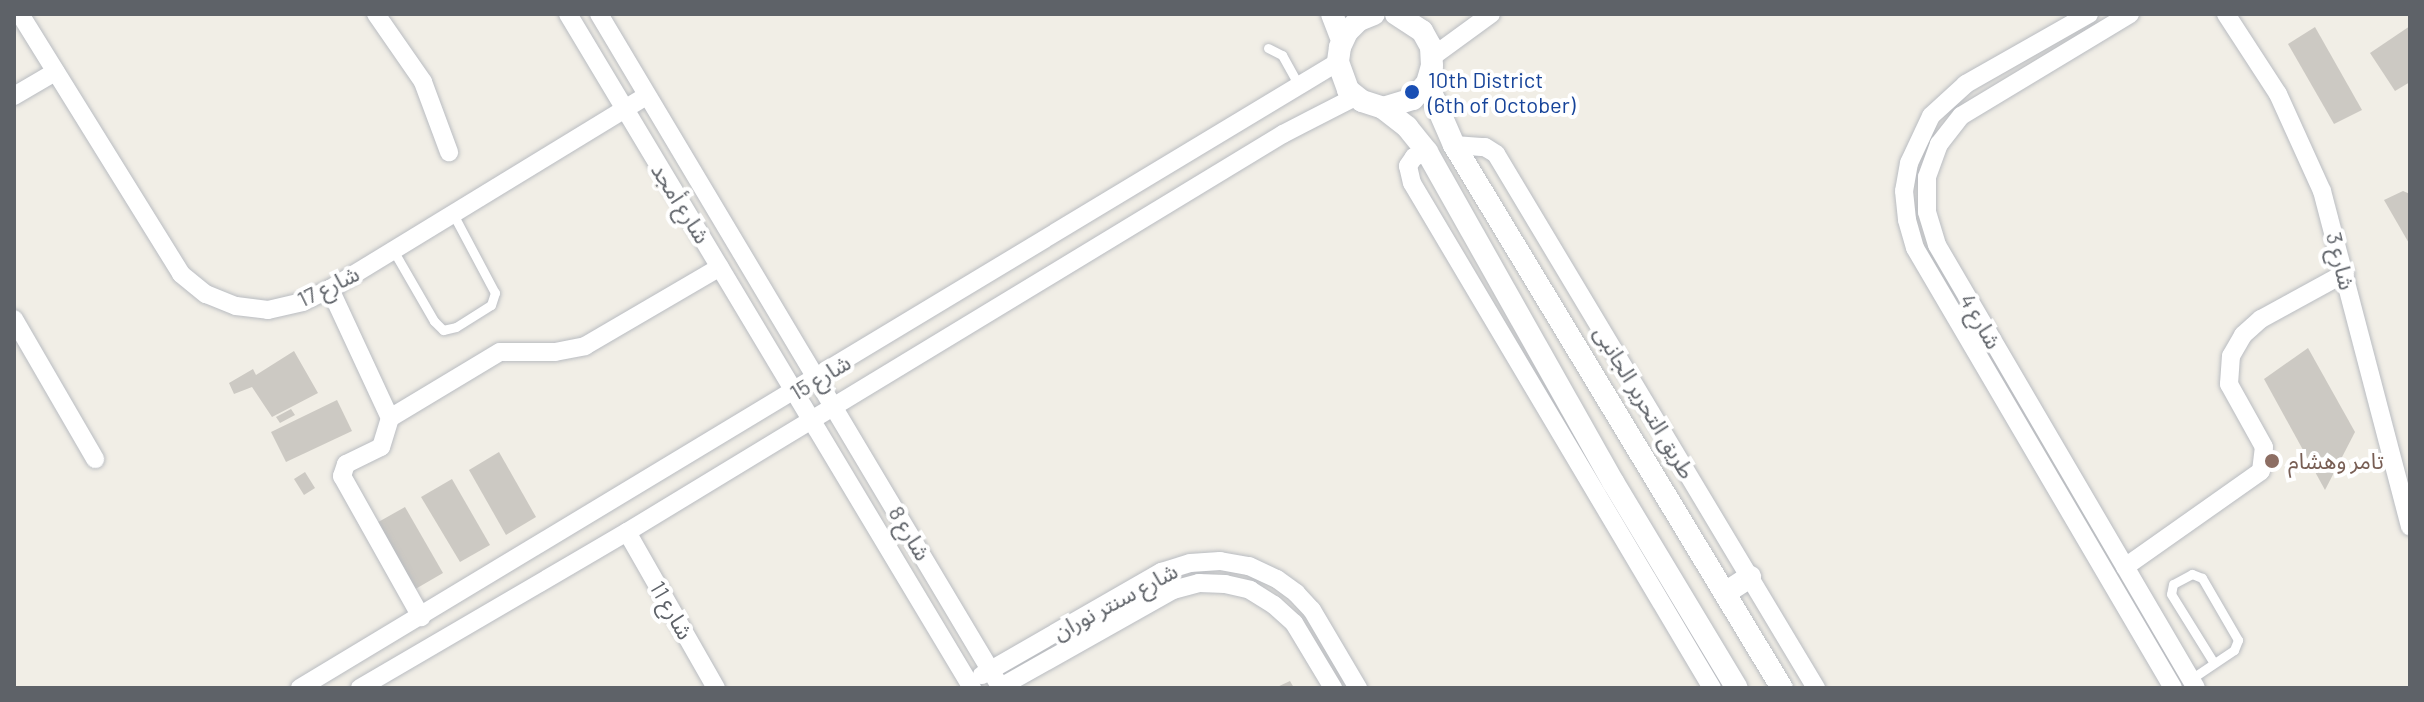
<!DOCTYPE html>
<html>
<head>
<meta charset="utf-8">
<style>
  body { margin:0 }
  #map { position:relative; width:2424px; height:702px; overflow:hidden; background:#f1eee6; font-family:Barlow,"Noto Sans Arabic",sans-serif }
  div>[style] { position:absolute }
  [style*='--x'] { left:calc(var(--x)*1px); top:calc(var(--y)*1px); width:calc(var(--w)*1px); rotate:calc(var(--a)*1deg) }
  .building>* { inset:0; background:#ccc9c3 }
  .roads { filter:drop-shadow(0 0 2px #b9bcc1) drop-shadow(0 0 2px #b9bcc1) }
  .service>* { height:9px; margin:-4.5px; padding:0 4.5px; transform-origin:4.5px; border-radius:4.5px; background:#fff }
  .minor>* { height:18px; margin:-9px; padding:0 9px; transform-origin:9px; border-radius:9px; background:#fff }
  .tertiary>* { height:22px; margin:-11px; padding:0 11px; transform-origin:11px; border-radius:11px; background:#fff }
  .dots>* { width:22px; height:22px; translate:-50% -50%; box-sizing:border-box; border:4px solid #fff; border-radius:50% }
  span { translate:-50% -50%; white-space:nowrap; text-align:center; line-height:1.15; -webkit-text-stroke:8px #fff; paint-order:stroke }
  .transit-label { font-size:22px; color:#164399 }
  .left { translate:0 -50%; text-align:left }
  .street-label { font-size:22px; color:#5e6268 }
  .education-label { font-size:22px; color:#785e54 }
  .frame { position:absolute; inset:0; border:16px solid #5e6268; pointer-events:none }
</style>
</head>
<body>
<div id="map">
  <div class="building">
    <i style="clip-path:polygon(2410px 26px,2410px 82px,2395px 91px,2370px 53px)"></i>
    <i style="clip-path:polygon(2315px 27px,2362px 110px,2334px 124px,2288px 44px)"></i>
    <i style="clip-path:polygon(2403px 191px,2410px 194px,2410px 245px,2384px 200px)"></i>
    <i style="clip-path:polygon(2308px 348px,2355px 432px,2325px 490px,2264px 379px)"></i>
    <i style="clip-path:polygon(294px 351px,318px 393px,272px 417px,252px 387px,234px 394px,229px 383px,253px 369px,256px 375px)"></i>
    <i style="clip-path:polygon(337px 400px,352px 431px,286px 462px,271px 432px)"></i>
    <i style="clip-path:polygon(291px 409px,295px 415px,280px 423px,276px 417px)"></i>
    <i style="clip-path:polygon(499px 452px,536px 517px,506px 535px,469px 470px)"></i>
    <i style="clip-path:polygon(305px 472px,315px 488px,304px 495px,294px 479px)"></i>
    <i style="clip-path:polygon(452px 479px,490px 545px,460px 562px,421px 497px)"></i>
    <i style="clip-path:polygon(405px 507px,443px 573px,412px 591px,373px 525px)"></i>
    <i style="clip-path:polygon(1290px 681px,1294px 688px,1275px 688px)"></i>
  </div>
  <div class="roads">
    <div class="service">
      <i style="--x:1268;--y:48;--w:16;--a:27"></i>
      <i style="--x:1282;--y:55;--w:37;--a:61"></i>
      <i style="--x:393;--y:250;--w:82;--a:60"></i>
      <i style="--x:434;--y:321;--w:13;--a:45"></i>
      <i style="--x:443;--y:330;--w:13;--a:-13"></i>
      <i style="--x:456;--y:327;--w:41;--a:-32.2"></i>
      <i style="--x:491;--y:305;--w:13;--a:-72"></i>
      <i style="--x:495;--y:293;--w:89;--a:-118"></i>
      <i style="--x:2191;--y:679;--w:52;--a:-34"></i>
      <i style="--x:2234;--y:650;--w:11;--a:-68"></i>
      <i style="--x:2238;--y:640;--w:72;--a:-120.1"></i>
      <i style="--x:2202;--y:578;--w:11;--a:-158"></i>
      <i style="--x:2192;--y:574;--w:21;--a:152"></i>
      <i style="--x:2173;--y:584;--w:10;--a:101"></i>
      <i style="--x:2171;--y:594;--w:81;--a:58.1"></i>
    </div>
    <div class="minor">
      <i style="--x:20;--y:14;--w:306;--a:58.2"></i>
      <i style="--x:181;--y:274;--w:32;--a:39"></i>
      <i style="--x:206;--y:294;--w:32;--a:22"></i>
      <i style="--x:236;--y:306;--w:32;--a:7"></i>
      <i style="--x:268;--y:310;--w:35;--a:-13"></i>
      <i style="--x:302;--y:302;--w:31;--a:-25"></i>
      <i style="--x:330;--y:289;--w:370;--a:-31.4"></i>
      <i style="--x:376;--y:14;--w:83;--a:55.3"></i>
      <i style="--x:423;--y:82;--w:75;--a:69.6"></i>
      <i style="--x:568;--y:14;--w:786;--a:59.06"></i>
      <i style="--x:599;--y:14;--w:785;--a:59.19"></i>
      <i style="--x:2089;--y:14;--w:142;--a:150.4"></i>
      <i style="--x:1966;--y:84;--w:47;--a:137.6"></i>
      <i style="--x:1931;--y:116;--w:52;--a:115.1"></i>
      <i style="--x:1909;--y:163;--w:28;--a:100"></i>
      <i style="--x:1904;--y:191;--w:29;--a:84"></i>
      <i style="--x:1907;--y:220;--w:29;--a:74"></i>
      <i style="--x:1915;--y:248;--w:510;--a:59.61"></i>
      <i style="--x:2130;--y:14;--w:197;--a:148.9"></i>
      <i style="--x:1961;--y:116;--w:36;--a:128"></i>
      <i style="--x:1939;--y:144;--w:35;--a:110"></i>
      <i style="--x:1927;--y:177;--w:35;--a:90"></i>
      <i style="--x:1927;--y:212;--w:34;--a:73"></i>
      <i style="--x:1937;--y:245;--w:513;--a:59.69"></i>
      <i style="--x:2226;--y:14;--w:95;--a:57"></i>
      <i style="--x:2278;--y:94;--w:107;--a:65.6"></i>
      <i style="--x:2322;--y:191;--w:347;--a:75.3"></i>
      <i style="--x:1432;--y:57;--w:73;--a:-36.1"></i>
      <i style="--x:14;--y:96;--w:48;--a:-30.3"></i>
      <i style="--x:1454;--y:145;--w:31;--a:4"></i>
      <i style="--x:1485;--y:147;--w:13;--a:32"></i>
      <i style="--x:1496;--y:154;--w:623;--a:59.07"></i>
      <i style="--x:1427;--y:152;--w:14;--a:159"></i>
      <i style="--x:1414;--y:157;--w:11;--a:124"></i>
      <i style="--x:1408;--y:166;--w:17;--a:77"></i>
      <i style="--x:1412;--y:183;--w:587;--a:59.29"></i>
      <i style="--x:330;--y:289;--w:142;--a:65.1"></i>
      <i style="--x:390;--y:418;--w:30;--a:107"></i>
      <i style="--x:381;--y:447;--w:39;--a:154"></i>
      <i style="--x:346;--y:464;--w:13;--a:108"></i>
      <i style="--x:342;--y:476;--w:162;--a:60.7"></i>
      <i style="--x:14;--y:319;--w:162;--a:59.9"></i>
      <i style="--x:390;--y:418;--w:128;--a:-31"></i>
      <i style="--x:500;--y:352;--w:55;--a:0"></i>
      <i style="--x:555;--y:352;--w:31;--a:-11"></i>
      <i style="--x:585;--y:346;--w:156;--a:-30.3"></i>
      <i style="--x:627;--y:532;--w:180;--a:60.3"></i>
      <i style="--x:2125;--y:567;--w:166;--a:-35.2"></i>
      <i style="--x:2261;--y:471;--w:24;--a:-83"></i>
      <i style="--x:2264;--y:447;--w:72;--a:-119.1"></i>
      <i style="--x:2229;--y:384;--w:28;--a:-86"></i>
      <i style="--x:2231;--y:356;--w:24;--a:-60"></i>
      <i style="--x:2243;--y:335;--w:24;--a:-42"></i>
      <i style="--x:2261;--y:319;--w:96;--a:-28.7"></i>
      <i style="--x:982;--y:675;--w:207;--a:-29.9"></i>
      <i style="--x:1161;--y:572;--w:30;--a:-17"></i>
      <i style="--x:1190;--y:563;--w:30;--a:-4"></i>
      <i style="--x:1220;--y:561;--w:29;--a:10"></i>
      <i style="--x:1249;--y:566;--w:31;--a:25"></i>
      <i style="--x:1277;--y:579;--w:24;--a:36"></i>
      <i style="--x:1296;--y:593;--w:23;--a:47"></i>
      <i style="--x:1312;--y:610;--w:91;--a:59.5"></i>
      <i style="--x:300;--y:688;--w:1212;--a:-31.09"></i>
      <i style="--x:360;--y:688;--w:309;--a:-30.3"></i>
      <i style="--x:627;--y:532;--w:767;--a:-31.25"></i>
      <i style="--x:1283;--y:134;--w:81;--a:-27.2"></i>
      <i style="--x:999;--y:688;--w:200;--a:-29.4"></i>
      <i style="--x:1173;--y:590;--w:27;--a:-15"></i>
      <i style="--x:1199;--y:583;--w:26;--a:2"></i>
      <i style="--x:1225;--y:584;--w:26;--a:13"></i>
      <i style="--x:1250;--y:590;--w:28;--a:32"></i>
      <i style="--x:1274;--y:605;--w:27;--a:42"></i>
      <i style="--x:1294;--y:623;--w:76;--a:59"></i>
    </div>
    <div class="tertiary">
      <i style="--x:1332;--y:14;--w:28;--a:69"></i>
      <i style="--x:1374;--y:14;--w:16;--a:158"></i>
      <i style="--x:1359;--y:20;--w:17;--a:135"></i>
      <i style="--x:1347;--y:32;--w:17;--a:115"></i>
      <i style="--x:1340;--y:47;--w:15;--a:98"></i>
      <i style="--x:1338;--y:62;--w:30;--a:70"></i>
      <i style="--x:1348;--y:90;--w:18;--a:38"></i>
      <i style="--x:1362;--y:101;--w:22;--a:18"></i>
      <i style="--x:1383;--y:108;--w:31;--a:-17"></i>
      <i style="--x:1413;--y:99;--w:21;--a:-49"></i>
      <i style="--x:1427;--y:83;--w:18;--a:-74"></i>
      <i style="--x:1432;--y:66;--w:19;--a:-93"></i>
      <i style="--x:1431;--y:47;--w:18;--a:-119"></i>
      <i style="--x:1422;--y:31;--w:31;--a:-147"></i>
      <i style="--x:1427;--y:83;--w:68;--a:66.5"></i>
      <i style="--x:1454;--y:145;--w:634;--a:58.87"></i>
      <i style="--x:1383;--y:108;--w:31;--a:38"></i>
      <i style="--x:1407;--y:127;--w:32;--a:51"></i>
      <i style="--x:1427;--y:152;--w:379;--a:60.6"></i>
      <i style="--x:1613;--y:482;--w:240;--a:59"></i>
      <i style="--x:1725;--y:593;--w:30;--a:-33"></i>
    </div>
  </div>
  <div class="dots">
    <i style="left:1412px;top:92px;background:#1a4fb4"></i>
    <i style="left:2272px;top:461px;background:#8d6e63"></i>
  </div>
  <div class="transit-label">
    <span class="left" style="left:1428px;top:92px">10th District<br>(6th of October)</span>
  </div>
  <div class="street-label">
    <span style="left:681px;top:203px;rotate:58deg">شارع أمجد</span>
    <span style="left:2341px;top:261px;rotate:76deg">شارع 3</span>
    <span style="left:328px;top:286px;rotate:-26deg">شارع 17</span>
    <span style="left:1981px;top:321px;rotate:60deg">شارع 4</span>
    <span style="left:820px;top:377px;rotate:-31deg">شارع 15</span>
    <span style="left:1645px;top:402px;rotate:59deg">طريق التحرير الجانبى</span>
    <span style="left:910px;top:533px;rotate:59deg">شارع 8</span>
    <span style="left:1115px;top:601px;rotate:-28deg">شارع سنتر نوران</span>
    <span style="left:672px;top:610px;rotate:60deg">شارع 11</span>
  </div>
  <div class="education-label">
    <span class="left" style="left:2288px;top:461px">تامر وهشام</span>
  </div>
  <div class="frame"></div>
</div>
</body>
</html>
